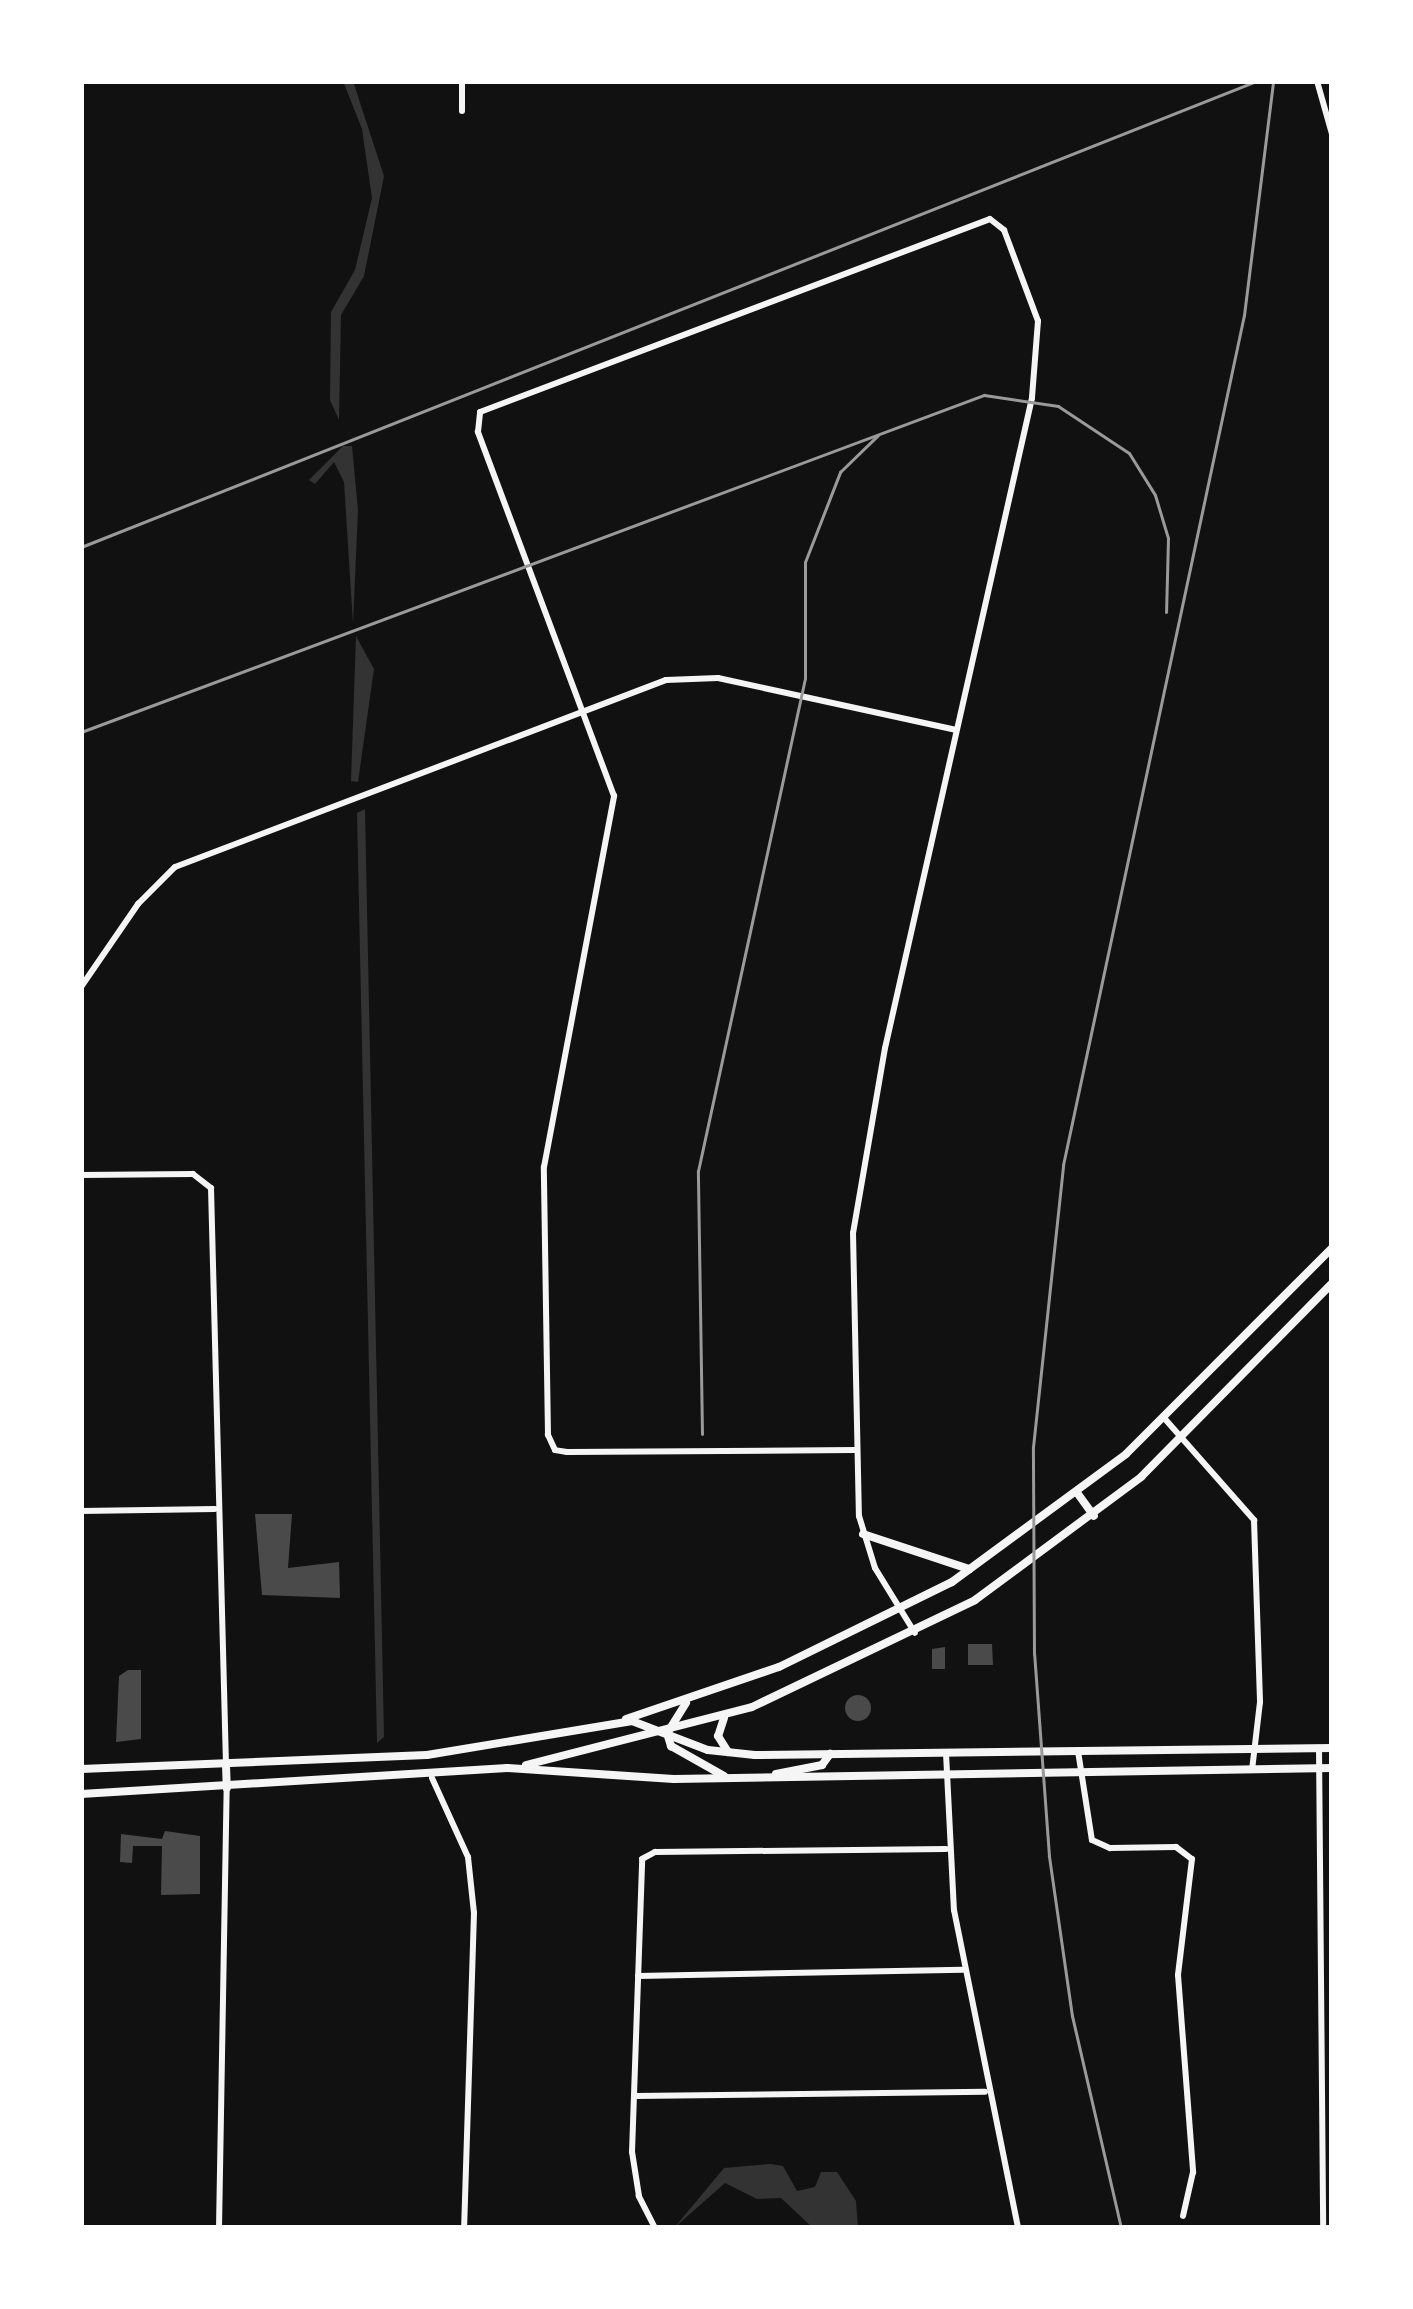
<!DOCTYPE html>
<html>
<head>
<meta charset="utf-8">
<style>
  body { margin:0 }
  #map { position:relative; width:1413px; height:2309px; overflow:hidden; background:#111; font-family:Roboto,sans-serif }
  div>[style] { position:absolute }
  [style*='--x'] { left:calc(var(--x)*1px); top:calc(var(--y)*1px); width:calc(var(--w)*1px); rotate:calc(var(--a)*1deg) }
  .water>* { inset:0; background:#333 }
  .building>* { inset:0; background:#4a4a4a }
  .round { border-radius:50% }
  .minor>* { height:6px; margin:-3px; padding:0 3px; transform-origin:3px; border-radius:3px; background:#f5f5f5 }
  .secondary>* { height:8px; margin:-4px; padding:0 4px; transform-origin:4px; border-radius:4px; background:#f5f5f5 }
  .tram>* { height:3px; margin:-1.5px; padding:0 1.5px; transform-origin:1.5px; border-radius:1.5px; background:#9a9a9a }
  .rail>* { height:3px; margin:-1.5px; padding:0 1.5px; transform-origin:1.5px; border-radius:1.5px; background:#9a9a9a }
  span { translate:-50% -50%; white-space:nowrap; text-align:center; line-height:1.15; -webkit-text-stroke:9px #fff; paint-order:stroke }
  .frame { position:absolute; inset:0; border:84px solid #fff; pointer-events:none }
</style>
</head>
<body>
<div id="map">
  <div class="water">
    <i style="clip-path:polygon(343px 81px,353px 81px,384px 176px,364px 276px,341px 315px,339px 420px,330px 400px,331px 312px,355px 270px,372px 198px,362px 129px)"></i>
    <i style="clip-path:polygon(343px 446px,352px 446px,358px 510px,353px 624px,344px 482px,334px 462px,315px 484px,309px 480px)"></i>
    <i style="clip-path:polygon(356px 636px,374px 669px,358px 782px,351px 781px)"></i>
    <i style="clip-path:polygon(365px 809px,384px 1737px,377px 1743px,357px 813px)"></i>
    <i style="clip-path:polygon(770px 2164px,783px 2166px,797px 2191px,815px 2187px,821px 2172px,837px 2172px,856px 2201px,858px 2228px,813px 2228px,781px 2198px,757px 2199px,725px 2183px,674px 2228px,724px 2168px)"></i>
  </div>
  <div class="building">
    <i style="clip-path:polygon(255px 1514px,292px 1514px,288px 1568px,339px 1562px,340px 1598px,262px 1595px)"></i>
    <i style="clip-path:polygon(968px 1644px,992px 1644px,993px 1665px,968px 1665px)"></i>
    <i style="clip-path:polygon(945px 1647px,945px 1669px,932px 1669px,932px 1649px)"></i>
    <i style="clip-path:polygon(128px 1670px,141px 1670px,141px 1739px,116px 1742px,119px 1676px)"></i>
    <i class="round" style="left:845px;top:1695px;width:26px;height:26px"></i>
    <i style="clip-path:polygon(165px 1831px,200px 1836px,200px 1894px,161px 1895px,162px 1846px,133px 1846px,132px 1863px,120px 1862px,121px 1834px,162px 1839px)"></i>
  </div>
  <div class="minor">
    <i style="--x:462;--y:81;--w:30;--a:90"></i>
    <i style="--x:1317;--y:81;--w:55;--a:74.2"></i>
    <i style="--x:81;--y:987;--w:101;--a:-55.5"></i>
    <i style="--x:138;--y:904;--w:52;--a:-45"></i>
    <i style="--x:175;--y:867;--w:525;--a:-20.85"></i>
    <i style="--x:666;--y:680;--w:52;--a:-2.2"></i>
    <i style="--x:718;--y:678;--w:244;--a:12.3"></i>
    <i style="--x:81;--y:1175;--w:112;--a:-0.5"></i>
    <i style="--x:193;--y:1174;--w:23;--a:38"></i>
    <i style="--x:211;--y:1188;--w:577;--a:88.51"></i>
    <i style="--x:1165;--y:1419;--w:135;--a:48.6"></i>
    <i style="--x:1254;--y:1520;--w:182;--a:88.1"></i>
    <i style="--x:1260;--y:1702;--w:68;--a:96.7"></i>
    <i style="--x:855;--y:1450;--w:288;--a:179.6"></i>
    <i style="--x:567;--y:1452;--w:12;--a:-171"></i>
    <i style="--x:555;--y:1450;--w:17;--a:-115"></i>
    <i style="--x:548;--y:1435;--w:268;--a:-90.9"></i>
    <i style="--x:544;--y:1167;--w:378;--a:-79.3"></i>
    <i style="--x:614;--y:796;--w:389;--a:-110.5"></i>
    <i style="--x:478;--y:432;--w:20;--a:-84"></i>
    <i style="--x:480;--y:412;--w:545;--a:-20.73"></i>
    <i style="--x:990;--y:219;--w:18;--a:38"></i>
    <i style="--x:1004;--y:230;--w:97;--a:69.5"></i>
    <i style="--x:1038;--y:321;--w:77;--a:94.5"></i>
    <i style="--x:1032;--y:398;--w:666;--a:102.74"></i>
    <i style="--x:885;--y:1048;--w:188;--a:99.8"></i>
    <i style="--x:853;--y:1233;--w:283;--a:88.8"></i>
    <i style="--x:859;--y:1516;--w:54;--a:72.9"></i>
    <i style="--x:875;--y:1568;--w:76;--a:58.4"></i>
    <i style="--x:81;--y:1511;--w:134;--a:-0.9"></i>
    <i style="--x:1319;--y:1748;--w:480;--a:89.5"></i>
    <i style="--x:1078;--y:1751;--w:90;--a:81.1"></i>
    <i style="--x:1092;--y:1840;--w:20;--a:24"></i>
    <i style="--x:1110;--y:1848;--w:66;--a:-0.9"></i>
    <i style="--x:1176;--y:1847;--w:20;--a:37"></i>
    <i style="--x:1192;--y:1859;--w:117;--a:96.9"></i>
    <i style="--x:1178;--y:1975;--w:198;--a:85.6"></i>
    <i style="--x:1193;--y:2172;--w:45;--a:102.8"></i>
    <i style="--x:946;--y:1753;--w:157;--a:87.1"></i>
    <i style="--x:954;--y:1910;--w:324;--a:78.6"></i>
    <i style="--x:432;--y:1778;--w:87;--a:65.5"></i>
    <i style="--x:468;--y:1857;--w:56;--a:83.9"></i>
    <i style="--x:474;--y:1913;--w:315;--a:91.8"></i>
    <i style="--x:638;--y:1976;--w:325;--a:-1.1"></i>
    <i style="--x:635;--y:2096;--w:350;--a:-0.7"></i>
    <i style="--x:219;--y:2228;--w:440;--a:-89"></i>
    <i style="--x:655;--y:2228;--w:36;--a:-117"></i>
    <i style="--x:639;--y:2196;--w:45;--a:-99"></i>
    <i style="--x:632;--y:2152;--w:293;--a:-88"></i>
    <i style="--x:642;--y:1859;--w:15;--a:-28"></i>
    <i style="--x:655;--y:1852;--w:291;--a:-0.6"></i>
  </div>
  <div class="secondary">
    <i style="--x:1078;--y:1494;--w:27;--a:54"></i>
    <i style="--x:863;--y:1534;--w:112;--a:18.3"></i>
    <i style="--x:686;--y:1703;--w:36;--a:122"></i>
    <i style="--x:667;--y:1733;--w:14;--a:73"></i>
    <i style="--x:671;--y:1746;--w:61;--a:29.5"></i>
    <i style="--x:724;--y:1718;--w:19;--a:108"></i>
    <i style="--x:718;--y:1736;--w:19;--a:58"></i>
    <i style="--x:626;--y:1719;--w:162;--a:-18.8"></i>
    <i style="--x:779;--y:1667;--w:193;--a:-26.2"></i>
    <i style="--x:952;--y:1582;--w:216;--a:-36.3"></i>
    <i style="--x:1126;--y:1454;--w:291;--a:-45"></i>
    <i style="--x:226;--y:1765;--w:23;--a:88"></i>
    <i style="--x:526;--y:1765;--w:233;--a:-14.4"></i>
    <i style="--x:752;--y:1707;--w:247;--a:-25.6"></i>
    <i style="--x:975;--y:1600;--w:207;--a:-36.5"></i>
    <i style="--x:1141;--y:1477;--w:272;--a:-45.4"></i>
    <i style="--x:81;--y:1769;--w:346;--a:-2.3"></i>
    <i style="--x:427;--y:1755;--w:208;--a:-9.4"></i>
    <i style="--x:632;--y:1721;--w:81;--a:20.9"></i>
    <i style="--x:708;--y:1750;--w:47;--a:6.1"></i>
    <i style="--x:755;--y:1755;--w:577;--a:-0.7"></i>
    <i style="--x:776;--y:1774;--w:47;--a:-11.1"></i>
    <i style="--x:822;--y:1765;--w:14;--a:-54"></i>
    <i style="--x:81;--y:1794;--w:427;--a:-3.5"></i>
    <i style="--x:507;--y:1768;--w:167;--a:3.8"></i>
    <i style="--x:674;--y:1779;--w:658;--a:-0.96"></i>
  </div>
  <div class="tram">
    <i style="--x:81;--y:547;--w:1264;--a:-21.63"></i>
  </div>
  <div class="rail">
    <i style="--x:81;--y:732;--w:964;--a:-20.47"></i>
    <i style="--x:984;--y:395;--w:75;--a:8.5"></i>
    <i style="--x:1058;--y:406;--w:85;--a:33.5"></i>
    <i style="--x:1129;--y:453;--w:49;--a:58.2"></i>
    <i style="--x:1155;--y:495;--w:45;--a:73.2"></i>
    <i style="--x:1168;--y:538;--w:74;--a:91.5"></i>
    <i style="--x:702;--y:1434;--w:263;--a:-90.9"></i>
    <i style="--x:698;--y:1171;--w:504;--a:-77.75"></i>
    <i style="--x:805;--y:678;--w:116;--a:-90"></i>
    <i style="--x:805;--y:562;--w:97;--a:-68.7"></i>
    <i style="--x:840;--y:472;--w:53;--a:-44.2"></i>
    <i style="--x:1121;--y:2228;--w:218;--a:-103"></i>
    <i style="--x:1072;--y:2016;--w:162;--a:-98.2"></i>
    <i style="--x:1049;--y:1856;--w:203;--a:-94.2"></i>
    <i style="--x:1034;--y:1654;--w:207;--a:-90.3"></i>
    <i style="--x:1033;--y:1447;--w:284;--a:-83.9"></i>
    <i style="--x:1063;--y:1165;--w:869;--a:-77.98"></i>
    <i style="--x:1244;--y:315;--w:236;--a:-82.9"></i>
  </div>
  <div class="frame"></div>
</div>
</body>
</html>
